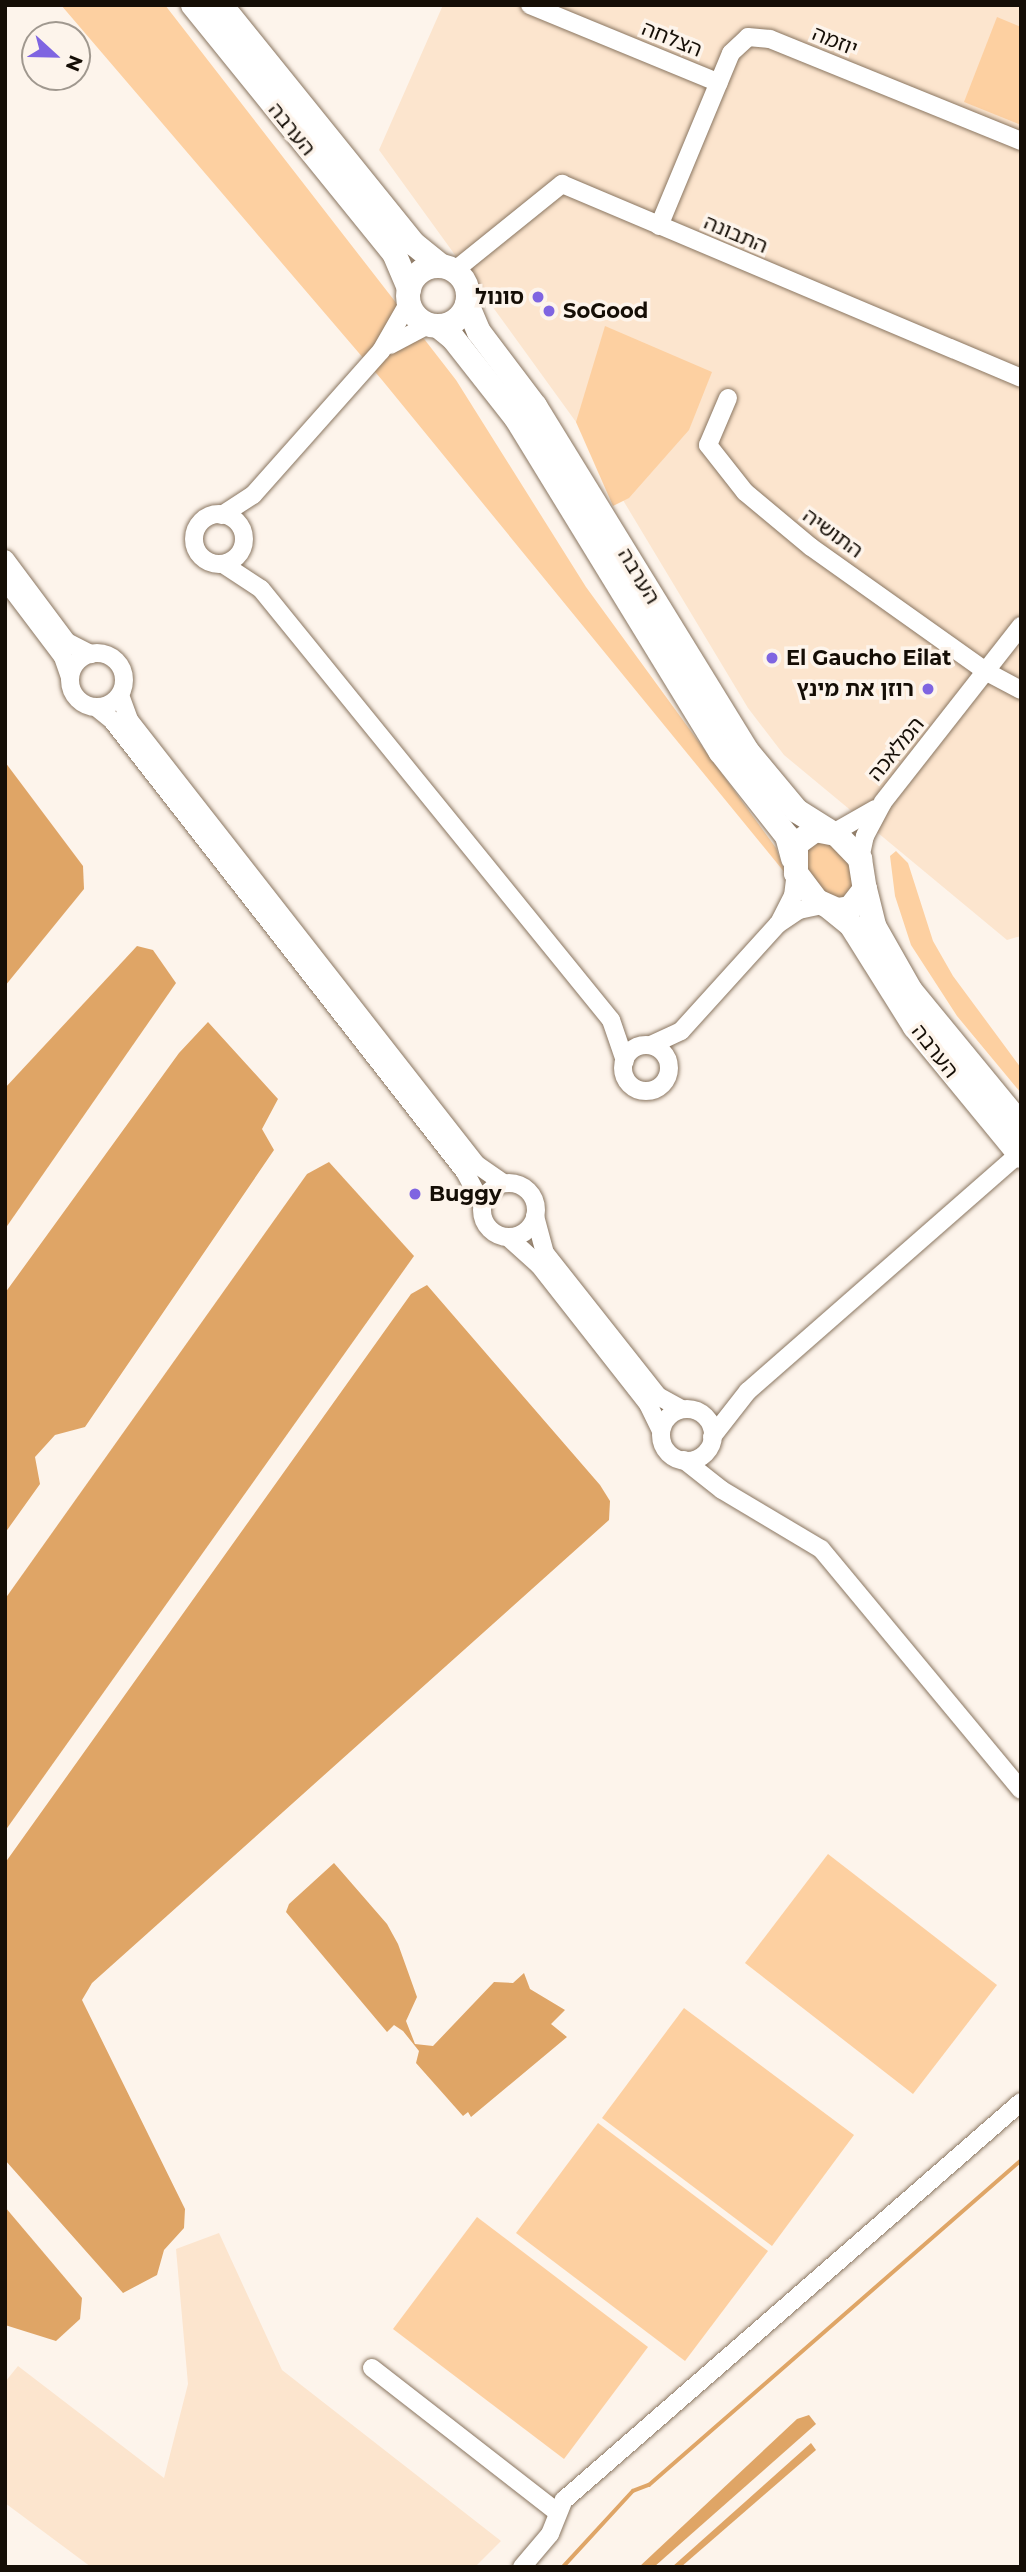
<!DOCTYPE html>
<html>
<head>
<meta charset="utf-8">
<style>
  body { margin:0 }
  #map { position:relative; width:1026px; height:2572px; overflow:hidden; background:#fdf4eb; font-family:Montserrat,"Noto Sans Hebrew",sans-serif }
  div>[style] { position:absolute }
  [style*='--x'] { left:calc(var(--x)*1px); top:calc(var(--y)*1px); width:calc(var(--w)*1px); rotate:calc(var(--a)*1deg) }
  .built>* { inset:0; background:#fce5ce }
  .green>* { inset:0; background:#fdd0a1 }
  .water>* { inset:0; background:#dfa566 }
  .stream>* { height:3.5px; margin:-1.75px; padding:0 1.75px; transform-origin:1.75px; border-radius:1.75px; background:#dfa566 }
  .roads { filter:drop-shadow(0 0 2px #8a7661) drop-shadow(0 0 2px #8a7661) }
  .minor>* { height:18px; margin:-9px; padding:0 9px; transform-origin:9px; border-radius:9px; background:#fff }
  .minor>.ring { margin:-9px; padding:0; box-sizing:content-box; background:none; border:18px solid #fff; border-radius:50% }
  .highway>* { height:24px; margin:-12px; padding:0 12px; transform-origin:12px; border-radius:12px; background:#fff }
  .highway>.ring { margin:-12px; padding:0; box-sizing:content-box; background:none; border:24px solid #fff; border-radius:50% }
  .dots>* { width:19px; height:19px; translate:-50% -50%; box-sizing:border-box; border:4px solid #fdf4eb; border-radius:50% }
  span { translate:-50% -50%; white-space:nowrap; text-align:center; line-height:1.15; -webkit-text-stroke:7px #fdf4eb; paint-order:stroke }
  .street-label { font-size:21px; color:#150e06 }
  .poi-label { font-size:21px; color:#150e06; font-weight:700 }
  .right { translate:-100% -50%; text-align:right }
  .left { translate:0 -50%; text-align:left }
  .frame { position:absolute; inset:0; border:7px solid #150e06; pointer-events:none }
  .north { position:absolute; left:21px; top:21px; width:70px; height:70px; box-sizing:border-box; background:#fdf4eb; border:2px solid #a0988f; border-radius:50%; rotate:112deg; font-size:19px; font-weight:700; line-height:28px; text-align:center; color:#150e06 }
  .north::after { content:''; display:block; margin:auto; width:24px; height:32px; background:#7f65e1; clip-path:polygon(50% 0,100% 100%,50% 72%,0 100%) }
</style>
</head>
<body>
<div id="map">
  <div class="built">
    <i style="clip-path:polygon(443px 5px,1021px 5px,1021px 936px,1007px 940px,784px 755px,748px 708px,576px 422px,379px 150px)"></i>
    <i style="clip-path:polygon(219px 2233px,282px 2370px,501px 2541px,475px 2567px,91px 2567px,5px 2503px,5px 2382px,18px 2366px,164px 2478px,188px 2384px,176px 2249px)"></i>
  </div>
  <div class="green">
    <i style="clip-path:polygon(61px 5px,165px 5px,456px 380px,586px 587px,776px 848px,785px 873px,382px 380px)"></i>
    <i style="clip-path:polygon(997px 17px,1021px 27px,1021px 125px,964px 102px)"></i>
    <i style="clip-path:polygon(605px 326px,712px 372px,689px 430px,629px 498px,613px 506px,576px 422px)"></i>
    <i style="clip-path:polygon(812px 837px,833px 840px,860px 882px,838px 903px,802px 871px)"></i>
    <i style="clip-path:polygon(896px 851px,908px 863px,933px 941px,953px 976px,1021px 1068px,1021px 1093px,957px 1016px,911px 945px,895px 896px,890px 856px)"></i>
    <i style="clip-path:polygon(828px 1854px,997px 1985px,913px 2094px,745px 1963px)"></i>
    <i style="clip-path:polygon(684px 2008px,854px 2135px,772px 2246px,602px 2118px)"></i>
    <i style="clip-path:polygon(598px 2123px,768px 2251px,685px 2361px,516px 2233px)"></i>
    <i style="clip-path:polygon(477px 2217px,648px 2347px,564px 2459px,393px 2329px)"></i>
  </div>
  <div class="water">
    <i style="clip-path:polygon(5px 762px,83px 866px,84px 889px,5px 986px)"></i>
    <i style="clip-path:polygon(137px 946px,153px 950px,176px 983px,5px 1229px,5px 1088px)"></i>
    <i style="clip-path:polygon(208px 1022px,278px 1099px,262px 1129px,274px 1150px,85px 1427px,55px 1435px,35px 1457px,40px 1484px,5px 1533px,5px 1293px,179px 1053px)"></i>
    <i style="clip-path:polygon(329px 1162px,414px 1256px,5px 1831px,5px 1599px,307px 1174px)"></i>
    <i style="clip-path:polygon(427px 1285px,600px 1485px,610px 1501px,609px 1520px,92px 1983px,82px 2000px,185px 2209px,184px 2228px,164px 2250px,157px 2275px,123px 2293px,5px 2160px,5px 1863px,411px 1294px)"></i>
    <i style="clip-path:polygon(334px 1863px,387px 1924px,398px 1944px,417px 1997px,406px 2021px,415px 2044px,433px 2046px,494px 1982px,513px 1983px,524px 1973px,530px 1989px,565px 2010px,551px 2024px,567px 2037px,471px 2117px,468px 2112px,463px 2116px,416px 2063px,419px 2051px,403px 2031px,394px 2025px,387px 2032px,286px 1912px,289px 1904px)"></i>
    <i style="clip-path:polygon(5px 2207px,82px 2298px,80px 2319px,56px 2341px,5px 2325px)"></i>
    <i style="clip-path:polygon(809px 2415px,816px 2424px,654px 2567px,639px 2567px,797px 2419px)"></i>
    <i style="clip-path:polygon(811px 2443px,816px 2450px,681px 2567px,672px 2567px)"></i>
  </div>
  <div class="stream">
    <i style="--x:563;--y:2567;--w:103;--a:-47.4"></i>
    <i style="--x:633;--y:2491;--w:17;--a:-21"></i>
    <i style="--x:649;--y:2485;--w:493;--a:-41.1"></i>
  </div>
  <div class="roads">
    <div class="minor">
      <i style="--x:530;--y:5;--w:204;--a:22.4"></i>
      <i style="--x:659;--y:226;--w:187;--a:-67.4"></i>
      <i style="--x:731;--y:53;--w:23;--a:-43"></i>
      <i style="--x:748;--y:37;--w:22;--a:5"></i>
      <i style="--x:770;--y:39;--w:271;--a:22.1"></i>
      <i style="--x:454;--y:271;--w:139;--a:-38.9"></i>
      <i style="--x:562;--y:184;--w:498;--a:22.9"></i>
      <i style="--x:390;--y:345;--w:45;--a:-27.7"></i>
      <i style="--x:728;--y:398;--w:51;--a:113.1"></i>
      <i style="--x:708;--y:445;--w:60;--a:51.8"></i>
      <i style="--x:745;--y:492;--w:86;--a:39.8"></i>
      <i style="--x:811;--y:547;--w:216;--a:35.4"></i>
      <i style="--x:987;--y:672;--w:38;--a:28"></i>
      <i class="ring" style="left:194px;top:514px;width:32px;height:32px"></i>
      <i style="--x:222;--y:515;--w:37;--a:-33"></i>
      <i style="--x:253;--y:495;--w:193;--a:-48.4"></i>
      <i style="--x:381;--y:351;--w:56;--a:-60.3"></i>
      <i style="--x:5;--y:559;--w:104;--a:53.2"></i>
      <i style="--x:67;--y:642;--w:27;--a:27"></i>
      <i style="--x:223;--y:564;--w:45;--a:33.3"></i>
      <i style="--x:261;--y:589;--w:555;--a:50.92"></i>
      <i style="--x:611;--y:1020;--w:43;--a:71.1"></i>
      <i style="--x:5;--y:580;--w:96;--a:53"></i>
      <i style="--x:63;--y:657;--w:21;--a:71"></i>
      <i class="ring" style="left:70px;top:653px;width:36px;height:36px"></i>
      <i style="--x:120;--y:695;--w:27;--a:70"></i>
      <i style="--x:129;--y:720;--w:564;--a:51.99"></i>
      <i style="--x:476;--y:1164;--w:33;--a:35"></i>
      <i style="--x:97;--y:708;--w:19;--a:39"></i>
      <i style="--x:112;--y:720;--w:574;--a:52.01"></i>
      <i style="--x:465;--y:1172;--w:36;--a:62"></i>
      <i style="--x:833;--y:833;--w:48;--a:-29.7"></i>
      <i style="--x:860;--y:859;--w:24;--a:-78"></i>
      <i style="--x:865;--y:836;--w:38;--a:-62"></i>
      <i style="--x:883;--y:802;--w:224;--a:-51.9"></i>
      <i style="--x:780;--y:921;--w:28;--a:-63"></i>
      <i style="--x:793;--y:896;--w:23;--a:-83"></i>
      <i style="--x:651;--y:1045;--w:33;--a:-25"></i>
      <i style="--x:681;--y:1031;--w:144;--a:-47.8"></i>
      <i style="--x:778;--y:924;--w:25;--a:-34"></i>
      <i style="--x:799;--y:910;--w:25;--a:-12"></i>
      <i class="ring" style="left:623px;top:1045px;width:28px;height:28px"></i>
      <i class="ring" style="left:482px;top:1183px;width:36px;height:36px"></i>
      <i style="--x:535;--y:1216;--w:38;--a:75"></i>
      <i style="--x:545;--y:1253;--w:182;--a:51.7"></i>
      <i style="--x:658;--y:1396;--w:26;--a:29"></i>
      <i style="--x:509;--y:1238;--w:40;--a:42"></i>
      <i style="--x:539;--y:1265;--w:177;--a:51.9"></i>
      <i style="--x:648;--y:1404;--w:30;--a:64"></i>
      <i class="ring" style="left:661px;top:1409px;width:34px;height:34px"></i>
      <i style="--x:712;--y:1437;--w:58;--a:-52"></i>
      <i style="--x:748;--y:1391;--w:360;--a:-41.2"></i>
      <i style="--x:684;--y:1460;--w:48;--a:38.3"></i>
      <i style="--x:722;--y:1490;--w:115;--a:30.8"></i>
      <i style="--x:821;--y:1549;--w:313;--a:50.3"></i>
      <i style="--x:372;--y:2368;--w:233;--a:37.9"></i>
      <i style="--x:522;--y:2567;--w:43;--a:-49.7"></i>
      <i style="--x:550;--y:2534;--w:37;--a:-68"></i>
      <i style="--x:564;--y:2500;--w:606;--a:-41.05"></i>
    </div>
    <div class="highway">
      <i style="--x:193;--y:5;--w:319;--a:51"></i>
      <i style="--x:394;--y:253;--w:39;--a:67"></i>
      <i style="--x:221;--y:5;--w:307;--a:51.1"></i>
      <i style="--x:414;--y:244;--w:35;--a:39"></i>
      <i class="ring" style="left:408px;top:266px;width:36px;height:36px"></i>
      <i style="--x:467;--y:304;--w:30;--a:67"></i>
      <i style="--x:479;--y:332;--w:93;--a:52.9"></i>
      <i style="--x:535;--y:406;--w:405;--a:58.4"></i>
      <i style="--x:747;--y:751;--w:78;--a:50.2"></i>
      <i style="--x:797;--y:811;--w:38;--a:32"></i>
      <i style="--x:438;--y:326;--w:19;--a:39"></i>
      <i style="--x:453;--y:338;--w:102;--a:51.8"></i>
      <i style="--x:516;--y:418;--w:391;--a:58.5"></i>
      <i style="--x:720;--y:751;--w:108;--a:51.8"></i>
      <i style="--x:787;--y:836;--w:23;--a:75"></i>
      <i style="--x:815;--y:830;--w:21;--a:11"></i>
      <i style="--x:836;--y:834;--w:35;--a:46"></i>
      <i style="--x:860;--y:859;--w:30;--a:81"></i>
      <i style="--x:865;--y:889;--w:24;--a:128"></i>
      <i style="--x:850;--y:908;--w:13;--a:171"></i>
      <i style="--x:837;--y:910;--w:22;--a:-156"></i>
      <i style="--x:817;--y:901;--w:35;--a:-127"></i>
      <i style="--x:796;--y:873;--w:29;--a:-90"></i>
      <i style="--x:796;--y:844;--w:24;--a:-36"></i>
      <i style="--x:865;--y:889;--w:38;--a:76"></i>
      <i style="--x:874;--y:926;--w:75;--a:60.4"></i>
      <i style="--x:911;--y:991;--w:173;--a:50.6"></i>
      <i style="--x:830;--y:908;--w:27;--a:39"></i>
      <i style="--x:851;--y:925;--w:120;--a:57.9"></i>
      <i style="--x:915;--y:1027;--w:167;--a:50.6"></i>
    </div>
  </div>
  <div class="dots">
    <i style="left:538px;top:297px;background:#7f65e1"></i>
    <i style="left:549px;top:311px;background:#7f65e1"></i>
    <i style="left:772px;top:658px;background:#7f65e1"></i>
    <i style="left:928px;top:689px;background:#7f65e1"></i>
    <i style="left:415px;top:1194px;background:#7f65e1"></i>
  </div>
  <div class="street-label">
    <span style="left:672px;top:39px;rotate:22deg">הצלחה</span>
    <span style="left:835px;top:41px;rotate:22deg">יוזמה</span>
    <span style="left:292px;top:129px;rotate:51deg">הערבה</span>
    <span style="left:736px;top:234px;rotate:23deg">התבונה</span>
    <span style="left:833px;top:533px;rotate:36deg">התושיה</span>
    <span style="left:639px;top:576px;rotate:59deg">הערבה</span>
    <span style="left:896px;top:749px;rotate:-51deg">המלאכה</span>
    <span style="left:935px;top:1051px;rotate:52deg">הערבה</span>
  </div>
  <div class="poi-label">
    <span class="right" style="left:524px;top:297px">סונול</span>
    <span class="left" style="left:563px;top:311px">SoGood</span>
    <span class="left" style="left:786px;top:658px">El Gaucho Eilat</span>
    <span class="right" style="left:914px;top:689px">רוזן את מינץ</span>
    <span class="left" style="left:429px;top:1194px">Buggy</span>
  </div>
  <div class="frame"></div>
  <div class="north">N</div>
</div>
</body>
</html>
